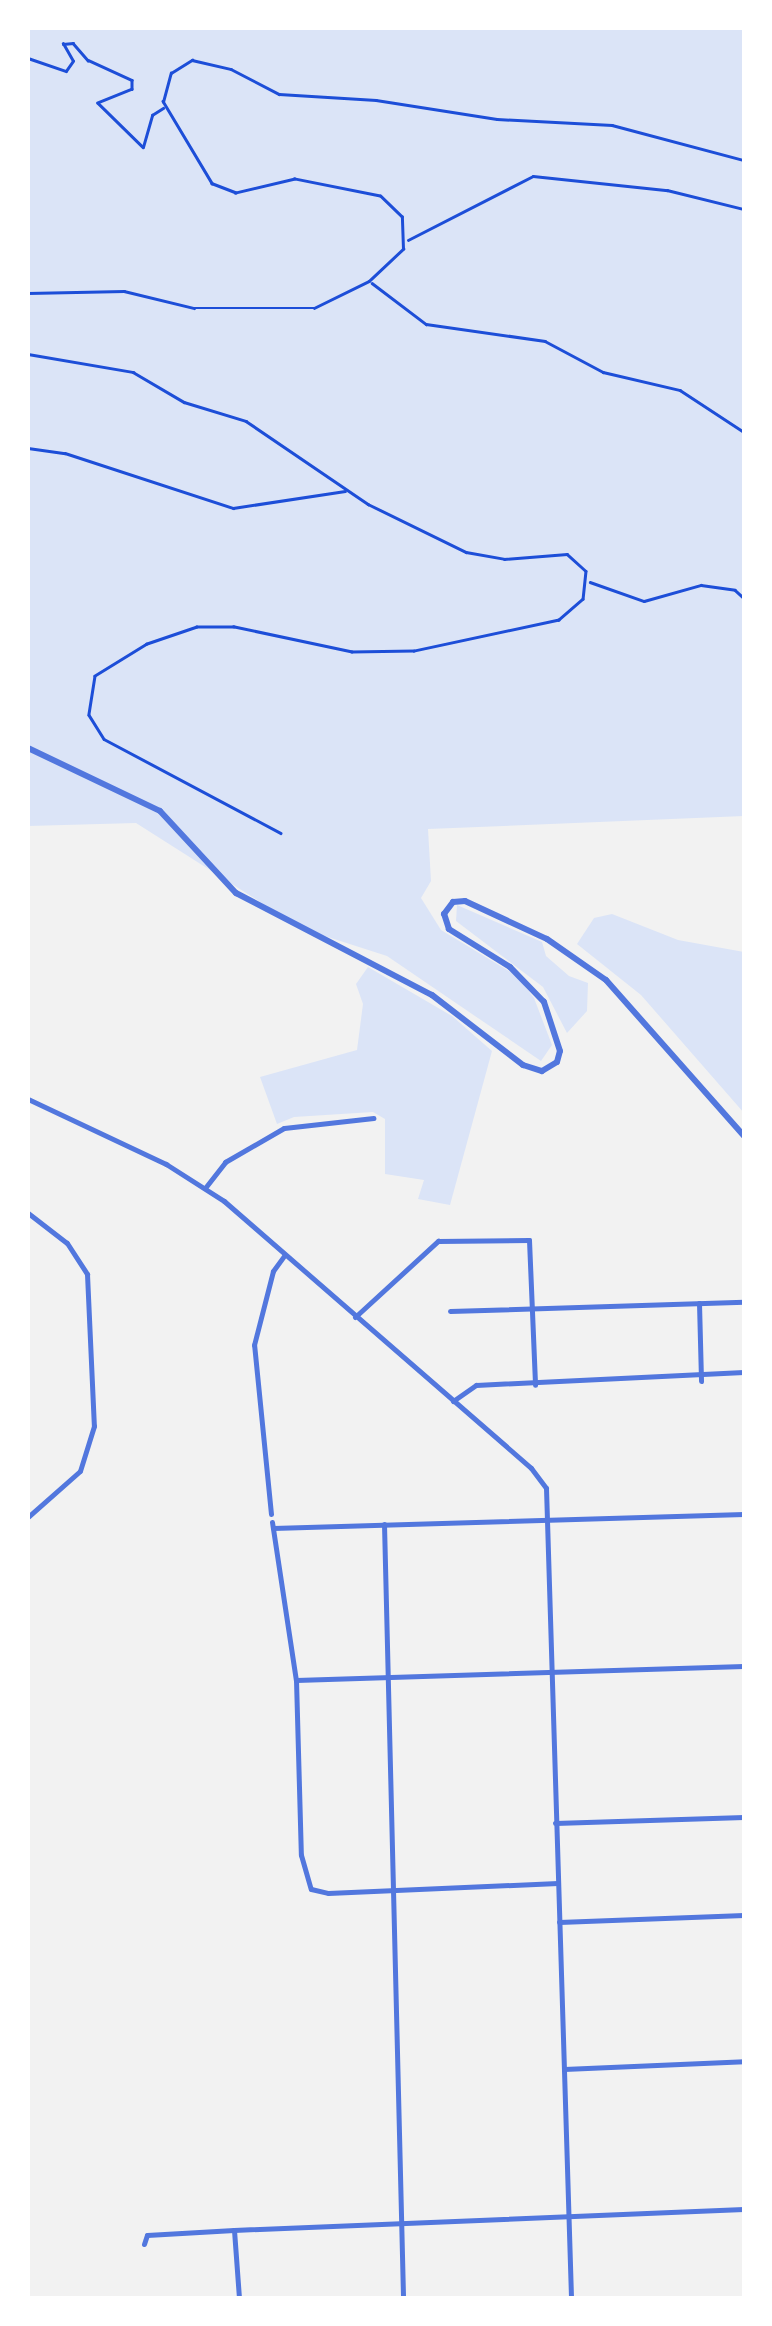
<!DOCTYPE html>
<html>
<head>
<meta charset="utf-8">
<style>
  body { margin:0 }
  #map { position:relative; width:772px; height:2326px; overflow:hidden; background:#f2f2f2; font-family:Signika,sans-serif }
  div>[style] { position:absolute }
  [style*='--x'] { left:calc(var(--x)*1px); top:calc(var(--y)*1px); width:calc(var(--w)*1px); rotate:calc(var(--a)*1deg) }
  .green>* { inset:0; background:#dbe4f7 }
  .path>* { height:2.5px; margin:-1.25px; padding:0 1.25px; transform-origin:1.25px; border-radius:1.25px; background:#1d4ed8 }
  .minor>* { height:5px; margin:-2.5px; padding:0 2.5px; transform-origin:2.5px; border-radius:2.5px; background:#5277de }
  .tertiary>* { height:6px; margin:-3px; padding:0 3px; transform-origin:3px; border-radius:3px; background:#5277de }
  span { translate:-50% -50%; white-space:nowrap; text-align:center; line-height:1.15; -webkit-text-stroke:9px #fff; paint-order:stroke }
  .frame { position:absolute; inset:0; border:30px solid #fff; pointer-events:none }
</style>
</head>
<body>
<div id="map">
  <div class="green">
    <i style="clip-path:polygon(28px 28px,744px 28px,744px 816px,428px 829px,431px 881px,421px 898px,441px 930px,517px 976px,534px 998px,552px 1045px,541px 1061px,387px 956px,303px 929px,136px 823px,28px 826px)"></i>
    <i style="clip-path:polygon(457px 905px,542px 942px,546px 956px,569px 976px,588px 983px,587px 1011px,567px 1033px,543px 987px,456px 921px)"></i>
    <i style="clip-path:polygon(612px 914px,678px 940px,744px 952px,744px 1113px,641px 995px,577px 944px,594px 918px)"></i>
    <i style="clip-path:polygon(368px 967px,452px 1016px,492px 1051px,450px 1205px,418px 1199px,424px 1180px,385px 1174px,385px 1119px,373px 1112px,294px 1117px,277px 1124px,260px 1077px,357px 1050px,363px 1004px,356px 984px)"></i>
  </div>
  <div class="path">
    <i style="--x:28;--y:58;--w:40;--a:18.9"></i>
    <i style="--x:66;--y:71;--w:12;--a:-55"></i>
    <i style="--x:73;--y:61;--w:20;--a:-120"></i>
    <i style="--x:63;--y:44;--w:10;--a:-6"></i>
    <i style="--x:73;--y:43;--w:23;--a:49"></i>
    <i style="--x:88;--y:60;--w:48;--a:24.4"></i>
    <i style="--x:132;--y:80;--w:9;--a:90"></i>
    <i style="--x:132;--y:89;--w:37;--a:158"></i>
    <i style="--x:98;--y:103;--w:63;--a:44.4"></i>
    <i style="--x:143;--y:147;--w:33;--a:-74"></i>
    <i style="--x:152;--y:115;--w:13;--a:-32"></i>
    <i style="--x:408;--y:240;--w:140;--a:-27.1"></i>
    <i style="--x:533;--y:176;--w:135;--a:6"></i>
    <i style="--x:667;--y:190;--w:79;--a:13.9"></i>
    <i style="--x:372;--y:283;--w:68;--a:37.2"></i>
    <i style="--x:426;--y:324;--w:120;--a:8.1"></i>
    <i style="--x:545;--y:341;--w:66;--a:28.1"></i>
    <i style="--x:603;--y:372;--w:79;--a:13.2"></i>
    <i style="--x:680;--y:390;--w:77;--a:33.3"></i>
    <i style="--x:28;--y:293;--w:96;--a:-1.2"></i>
    <i style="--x:124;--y:291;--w:72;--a:13.7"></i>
    <i style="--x:194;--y:308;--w:120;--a:0"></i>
    <i style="--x:314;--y:308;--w:61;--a:-26.1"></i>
    <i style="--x:369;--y:281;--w:47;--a:-43.3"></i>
    <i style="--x:403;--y:249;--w:32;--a:-92"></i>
    <i style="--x:402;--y:217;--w:30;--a:-136"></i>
    <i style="--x:380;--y:196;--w:87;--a:-168.7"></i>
    <i style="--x:295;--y:179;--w:61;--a:166.7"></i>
    <i style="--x:236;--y:193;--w:26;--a:-159"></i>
    <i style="--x:212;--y:184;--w:96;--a:-120.9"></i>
    <i style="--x:163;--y:102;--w:30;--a:-75"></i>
    <i style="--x:171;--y:73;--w:25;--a:-32"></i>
    <i style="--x:192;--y:60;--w:40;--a:13"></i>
    <i style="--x:231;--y:69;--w:54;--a:27.5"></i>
    <i style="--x:279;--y:94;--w:97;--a:3.5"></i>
    <i style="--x:376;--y:100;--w:122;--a:8.9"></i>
    <i style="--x:497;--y:119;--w:115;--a:3"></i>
    <i style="--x:612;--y:125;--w:137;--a:14.9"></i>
    <i style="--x:28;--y:354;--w:107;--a:9.7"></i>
    <i style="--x:133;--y:372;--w:59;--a:30.5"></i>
    <i style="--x:184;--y:402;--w:65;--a:17"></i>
    <i style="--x:246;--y:421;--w:148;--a:34.2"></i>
    <i style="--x:368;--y:504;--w:109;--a:26.1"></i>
    <i style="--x:466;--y:552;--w:39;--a:10"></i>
    <i style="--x:504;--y:559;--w:63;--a:-4.5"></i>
    <i style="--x:567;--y:554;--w:25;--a:42"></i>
    <i style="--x:586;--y:571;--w:28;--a:96"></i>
    <i style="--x:583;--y:599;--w:32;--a:139"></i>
    <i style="--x:559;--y:620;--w:148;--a:167.9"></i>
    <i style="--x:414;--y:651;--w:62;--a:179.1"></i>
    <i style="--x:352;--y:652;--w:121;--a:-168"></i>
    <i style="--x:234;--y:627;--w:37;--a:180"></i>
    <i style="--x:197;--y:627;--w:53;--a:161.2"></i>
    <i style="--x:147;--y:644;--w:61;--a:148.4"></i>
    <i style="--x:95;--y:676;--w:39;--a:99"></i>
    <i style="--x:89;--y:715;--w:28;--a:58"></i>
    <i style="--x:104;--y:739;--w:200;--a:28"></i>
    <i style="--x:28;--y:448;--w:37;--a:8"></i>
    <i style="--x:65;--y:453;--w:177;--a:18.1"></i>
    <i style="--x:233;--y:508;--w:113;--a:-8.6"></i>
    <i style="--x:590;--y:582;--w:57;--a:19.4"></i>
    <i style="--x:644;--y:601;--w:59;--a:-15.7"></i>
    <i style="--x:701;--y:585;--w:34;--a:8"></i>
    <i style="--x:735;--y:590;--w:12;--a:42"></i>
  </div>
  <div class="minor">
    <i style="--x:28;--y:1099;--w:153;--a:25.2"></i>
    <i style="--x:166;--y:1164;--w:69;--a:32.5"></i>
    <i style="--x:224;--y:1201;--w:407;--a:41"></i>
    <i style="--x:531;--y:1468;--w:25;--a:53"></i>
    <i style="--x:546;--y:1488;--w:810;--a:88.23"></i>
    <i style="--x:205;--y:1188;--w:33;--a:-52"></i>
    <i style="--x:225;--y:1162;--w:68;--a:-30"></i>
    <i style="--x:284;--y:1128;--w:90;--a:-6.4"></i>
    <i style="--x:28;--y:1213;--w:49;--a:37.6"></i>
    <i style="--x:67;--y:1243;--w:37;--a:57"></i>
    <i style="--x:87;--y:1274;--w:152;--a:87.4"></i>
    <i style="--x:94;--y:1426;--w:47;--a:107.3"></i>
    <i style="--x:80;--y:1471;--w:69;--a:138.5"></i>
    <i style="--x:699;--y:1303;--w:78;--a:88.5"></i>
    <i style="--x:450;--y:1311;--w:294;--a:-1.8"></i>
    <i style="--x:355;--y:1317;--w:113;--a:-42.5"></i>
    <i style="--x:438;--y:1241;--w:91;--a:-0.6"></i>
    <i style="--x:529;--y:1240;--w:145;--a:87.6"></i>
    <i style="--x:453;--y:1401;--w:28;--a:-35"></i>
    <i style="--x:476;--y:1385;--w:268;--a:-2.8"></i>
    <i style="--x:271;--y:1514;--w:170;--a:-95.7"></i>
    <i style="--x:254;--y:1345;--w:76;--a:-75.6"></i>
    <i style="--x:273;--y:1271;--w:19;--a:-54"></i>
    <i style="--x:272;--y:1522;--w:160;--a:81.4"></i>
    <i style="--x:296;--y:1680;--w:175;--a:88.4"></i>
    <i style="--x:301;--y:1855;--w:35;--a:74"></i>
    <i style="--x:311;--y:1889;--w:17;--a:13"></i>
    <i style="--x:328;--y:1893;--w:230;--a:-2.5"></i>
    <i style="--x:384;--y:1524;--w:774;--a:88.59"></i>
    <i style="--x:273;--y:1528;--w:471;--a:-1.7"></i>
    <i style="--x:296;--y:1680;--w:448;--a:-1.8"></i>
    <i style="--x:555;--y:1823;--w:189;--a:-1.8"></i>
    <i style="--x:559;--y:1922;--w:185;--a:-2.2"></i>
    <i style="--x:564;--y:2069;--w:180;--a:-2.5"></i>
    <i style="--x:234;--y:2230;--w:68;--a:85.8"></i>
    <i style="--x:144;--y:2244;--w:9;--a:-72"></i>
    <i style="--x:147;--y:2235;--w:87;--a:-3.3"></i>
    <i style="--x:234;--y:2230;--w:510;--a:-2.36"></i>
  </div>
  <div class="tertiary">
    <i style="--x:28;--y:748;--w:146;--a:25.5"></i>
    <i style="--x:160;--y:811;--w:112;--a:47.2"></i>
    <i style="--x:236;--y:893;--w:221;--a:27.5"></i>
    <i style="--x:432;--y:995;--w:115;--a:37.6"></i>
    <i style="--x:523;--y:1065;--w:20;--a:18"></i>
    <i style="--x:542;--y:1071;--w:17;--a:-31"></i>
    <i style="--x:557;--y:1062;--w:11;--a:-75"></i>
    <i style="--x:560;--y:1051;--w:52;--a:-108.1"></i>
    <i style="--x:544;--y:1002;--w:49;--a:-134.2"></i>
    <i style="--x:510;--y:967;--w:72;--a:-148.1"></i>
    <i style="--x:449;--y:929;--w:16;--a:-108"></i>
    <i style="--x:444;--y:914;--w:15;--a:-53"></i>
    <i style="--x:453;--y:902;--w:12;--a:-5"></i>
    <i style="--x:465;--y:901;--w:90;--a:24.9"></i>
    <i style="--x:547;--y:939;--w:72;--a:34.8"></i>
    <i style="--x:606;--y:980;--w:208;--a:48.5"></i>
  </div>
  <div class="frame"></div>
</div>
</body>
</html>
